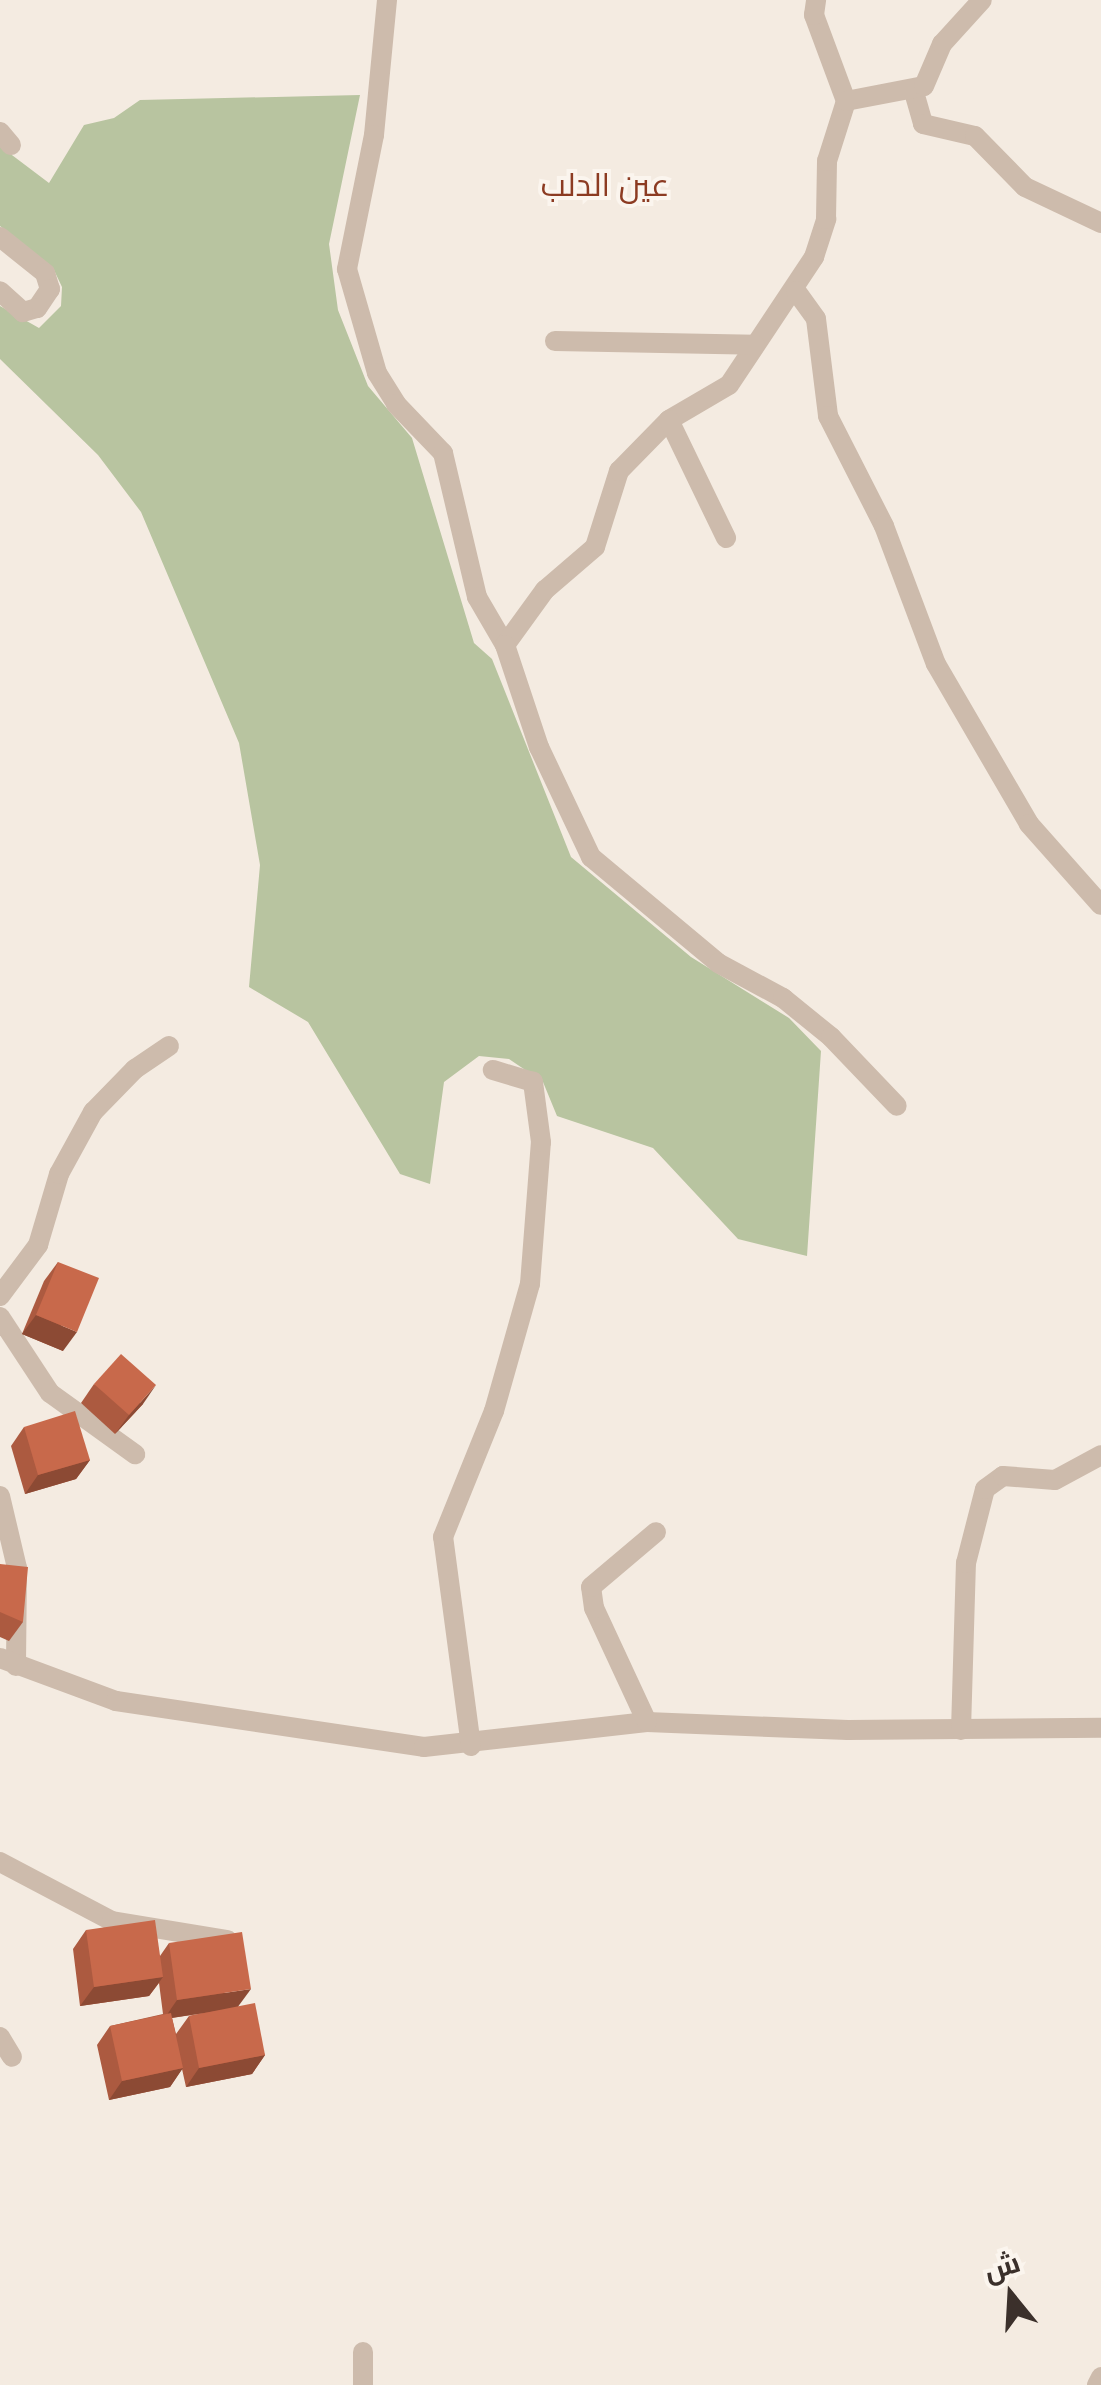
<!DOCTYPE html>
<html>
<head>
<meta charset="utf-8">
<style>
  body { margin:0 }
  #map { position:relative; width:1101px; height:2385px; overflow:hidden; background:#f4ebe1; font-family:"PT Sans",Cairo,sans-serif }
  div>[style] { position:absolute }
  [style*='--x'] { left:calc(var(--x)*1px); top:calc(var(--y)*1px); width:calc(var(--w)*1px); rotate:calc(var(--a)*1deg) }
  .green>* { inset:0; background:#b8c4a0 }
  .minor>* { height:20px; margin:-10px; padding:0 10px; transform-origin:10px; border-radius:10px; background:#cdbbac }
  .wall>* { inset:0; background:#ac5a40 }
  .shaded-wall>* { inset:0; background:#8c4a34 }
  .building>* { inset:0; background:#c8694b }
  span { translate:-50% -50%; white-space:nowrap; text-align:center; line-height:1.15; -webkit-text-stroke:8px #fbf5ee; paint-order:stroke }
  .quarter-label { font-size:32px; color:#8c3b22 }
  .north { position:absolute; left:961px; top:2245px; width:100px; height:100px; -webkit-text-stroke:8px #fbf5ee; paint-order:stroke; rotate:342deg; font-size:28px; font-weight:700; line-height:40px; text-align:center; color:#3b302b }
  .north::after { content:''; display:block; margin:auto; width:35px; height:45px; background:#3b302b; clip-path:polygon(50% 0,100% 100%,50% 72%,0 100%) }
</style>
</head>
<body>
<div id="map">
  <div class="green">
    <i style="clip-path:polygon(360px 95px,329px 244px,338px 310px,368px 386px,412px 438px,474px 643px,492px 659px,571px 857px,691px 957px,789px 1018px,821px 1051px,807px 1256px,738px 1239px,653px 1148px,557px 1116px,543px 1082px,509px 1059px,479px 1056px,444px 1082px,430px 1184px,400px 1174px,308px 1022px,249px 987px,260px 865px,239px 743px,141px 512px,98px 455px,0 359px,0 306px,39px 328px,61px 306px,62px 287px,53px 268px,0 226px,0 146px,49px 183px,84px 125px,114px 118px,140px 100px)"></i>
  </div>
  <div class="minor">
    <i style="--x:387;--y:0;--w:136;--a:95.5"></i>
    <i style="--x:374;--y:135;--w:137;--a:101.4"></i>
    <i style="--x:347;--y:269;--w:108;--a:73.9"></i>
    <i style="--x:377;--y:373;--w:36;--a:58"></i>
    <i style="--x:396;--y:404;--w:68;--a:46.2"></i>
    <i style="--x:443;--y:453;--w:148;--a:76.7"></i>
    <i style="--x:477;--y:597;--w:56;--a:59.7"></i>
    <i style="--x:505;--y:645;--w:68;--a:-54"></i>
    <i style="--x:545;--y:590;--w:66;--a:-40.7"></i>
    <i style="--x:595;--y:547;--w:80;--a:-72.5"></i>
    <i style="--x:619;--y:471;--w:71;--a:-45.6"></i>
    <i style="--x:669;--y:420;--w:69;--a:-30.3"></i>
    <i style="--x:729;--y:385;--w:154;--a:-56.4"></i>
    <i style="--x:814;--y:257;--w:40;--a:-72"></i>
    <i style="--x:826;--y:219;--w:58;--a:-89"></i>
    <i style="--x:827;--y:161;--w:63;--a:-72.4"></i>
    <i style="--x:846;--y:101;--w:92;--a:-110.4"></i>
    <i style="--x:814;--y:15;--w:15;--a:-82"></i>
    <i style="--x:914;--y:92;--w:33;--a:74"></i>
    <i style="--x:923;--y:124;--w:53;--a:13"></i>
    <i style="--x:975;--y:136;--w:71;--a:45.6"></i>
    <i style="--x:1025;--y:187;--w:84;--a:25.3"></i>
    <i style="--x:846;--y:101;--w:79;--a:-10.9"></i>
    <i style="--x:924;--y:86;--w:46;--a:-66.8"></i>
    <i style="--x:942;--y:44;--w:59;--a:-47.7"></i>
    <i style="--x:0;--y:132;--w:17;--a:50"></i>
    <i style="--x:0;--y:237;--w:58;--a:38.7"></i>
    <i style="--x:45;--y:273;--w:17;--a:73"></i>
    <i style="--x:50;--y:289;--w:23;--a:124"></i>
    <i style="--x:37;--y:308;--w:15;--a:164"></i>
    <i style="--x:23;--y:312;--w:31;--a:-138"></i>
    <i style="--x:796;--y:291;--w:34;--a:54"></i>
    <i style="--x:816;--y:319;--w:98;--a:82.9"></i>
    <i style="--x:828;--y:416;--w:123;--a:63"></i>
    <i style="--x:884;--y:526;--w:147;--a:69.4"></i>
    <i style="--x:936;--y:664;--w:185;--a:59.8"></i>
    <i style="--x:1029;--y:824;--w:108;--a:48.4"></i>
    <i style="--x:555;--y:341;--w:200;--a:1.1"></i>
    <i style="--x:669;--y:420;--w:131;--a:64.2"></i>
    <i style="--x:505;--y:645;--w:108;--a:71.6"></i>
    <i style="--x:539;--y:747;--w:122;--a:64.7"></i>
    <i style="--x:591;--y:857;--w:165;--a:39.8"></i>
    <i style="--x:718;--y:963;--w:74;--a:28.3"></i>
    <i style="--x:783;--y:998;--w:62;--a:39.1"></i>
    <i style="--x:831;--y:1037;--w:95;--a:46.3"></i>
    <i style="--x:0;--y:1296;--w:64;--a:-53.3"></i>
    <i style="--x:38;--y:1245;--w:74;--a:-73.5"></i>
    <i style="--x:59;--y:1174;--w:71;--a:-61.3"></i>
    <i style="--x:93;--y:1112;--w:60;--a:-45.7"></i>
    <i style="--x:135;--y:1069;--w:41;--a:-34.1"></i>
    <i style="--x:0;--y:1317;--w:91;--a:56.7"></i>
    <i style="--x:50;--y:1393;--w:105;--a:35.7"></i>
    <i style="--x:0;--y:1496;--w:74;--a:76.7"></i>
    <i style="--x:17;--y:1568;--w:98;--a:90.6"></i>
    <i style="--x:0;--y:1658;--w:124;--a:20.3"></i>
    <i style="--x:116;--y:1701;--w:311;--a:8.5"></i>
    <i style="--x:424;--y:1747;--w:224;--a:-6.4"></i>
    <i style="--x:647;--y:1722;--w:201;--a:2.3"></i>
    <i style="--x:848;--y:1730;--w:253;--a:-0.5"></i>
    <i style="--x:647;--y:1722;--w:126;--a:-114.9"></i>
    <i style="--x:594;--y:1608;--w:21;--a:-98"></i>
    <i style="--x:591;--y:1587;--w:85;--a:-40.2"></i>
    <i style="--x:961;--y:1730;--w:167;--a:-88.3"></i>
    <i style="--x:966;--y:1563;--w:76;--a:-75.6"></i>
    <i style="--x:985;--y:1489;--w:22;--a:-36"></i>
    <i style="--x:1003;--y:1476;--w:52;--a:4.4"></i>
    <i style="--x:1055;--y:1480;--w:52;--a:-28.5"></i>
    <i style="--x:471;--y:1746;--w:211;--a:-97.6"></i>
    <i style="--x:443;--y:1537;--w:136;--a:-68"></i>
    <i style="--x:494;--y:1411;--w:132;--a:-74.2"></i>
    <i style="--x:530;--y:1284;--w:142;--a:-85.6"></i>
    <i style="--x:541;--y:1142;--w:61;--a:-97.6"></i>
    <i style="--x:533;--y:1082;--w:42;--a:-163.3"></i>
    <i style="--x:0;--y:1862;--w:127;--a:27.8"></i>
    <i style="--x:112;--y:1921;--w:117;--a:9.4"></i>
    <i style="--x:0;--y:2037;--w:23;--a:59"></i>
    <i style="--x:363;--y:2352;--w:33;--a:90"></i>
    <i style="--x:1097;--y:2385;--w:9;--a:-63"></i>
  </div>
  <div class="wall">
    <i style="clip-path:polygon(58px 1262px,63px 1351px,22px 1334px,44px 1281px)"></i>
    <i style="clip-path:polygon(94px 1384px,143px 1404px,115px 1434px,81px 1403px)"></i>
    <i style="clip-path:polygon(24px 1427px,90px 1460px,76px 1479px,25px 1494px,11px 1446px)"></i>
    <i style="clip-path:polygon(0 1564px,23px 1622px,9px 1641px,0 1637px)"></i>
    <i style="clip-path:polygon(evenodd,86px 1930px,160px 1956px,169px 1943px,238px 2006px,265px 2055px,252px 2074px,186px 2087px,182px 2069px,170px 2087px,109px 2100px,97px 2045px,110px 2026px,163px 2014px,159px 1983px,149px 1996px,80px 2006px,73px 1949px,86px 1930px,204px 2013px,189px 2016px,176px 2034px,172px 2018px,204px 2013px)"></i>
  </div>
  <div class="shaded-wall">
    <i style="clip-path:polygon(36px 1315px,77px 1332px,63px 1351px,22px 1334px)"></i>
    <i style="clip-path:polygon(156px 1385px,143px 1404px,115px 1434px,129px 1415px)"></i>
    <i style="clip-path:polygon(90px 1460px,76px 1479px,25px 1494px,38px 1475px)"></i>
    <i style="clip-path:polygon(163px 1977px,149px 1996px,80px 2006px,94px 1987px)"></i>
    <i style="clip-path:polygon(251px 1989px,237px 2008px,164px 2019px,177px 2000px)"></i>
    <i style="clip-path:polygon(265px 2055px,252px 2074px,186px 2087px,199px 2068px)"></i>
    <i style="clip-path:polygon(183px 2068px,170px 2087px,109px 2100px,122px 2081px)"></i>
  </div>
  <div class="building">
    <i style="clip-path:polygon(58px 1262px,99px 1278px,77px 1332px,36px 1315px)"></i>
    <i style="clip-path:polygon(121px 1354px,156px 1385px,129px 1415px,94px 1384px)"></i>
    <i style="clip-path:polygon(75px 1411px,90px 1460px,38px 1475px,24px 1427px)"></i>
    <i style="clip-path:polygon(0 1564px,28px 1567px,23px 1622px,0 1612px)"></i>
    <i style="clip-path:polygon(155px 1920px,163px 1977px,94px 1987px,86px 1930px)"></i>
    <i style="clip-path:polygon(242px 1932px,251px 1989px,177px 2000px,169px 1943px)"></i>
    <i style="clip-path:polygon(255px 2003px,265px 2055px,199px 2068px,189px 2016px)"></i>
    <i style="clip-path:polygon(171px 2013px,183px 2068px,122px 2081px,110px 2026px)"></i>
  </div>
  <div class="quarter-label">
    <span style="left:605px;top:184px">عين الدلب</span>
  </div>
  <div class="north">ش</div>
</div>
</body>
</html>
